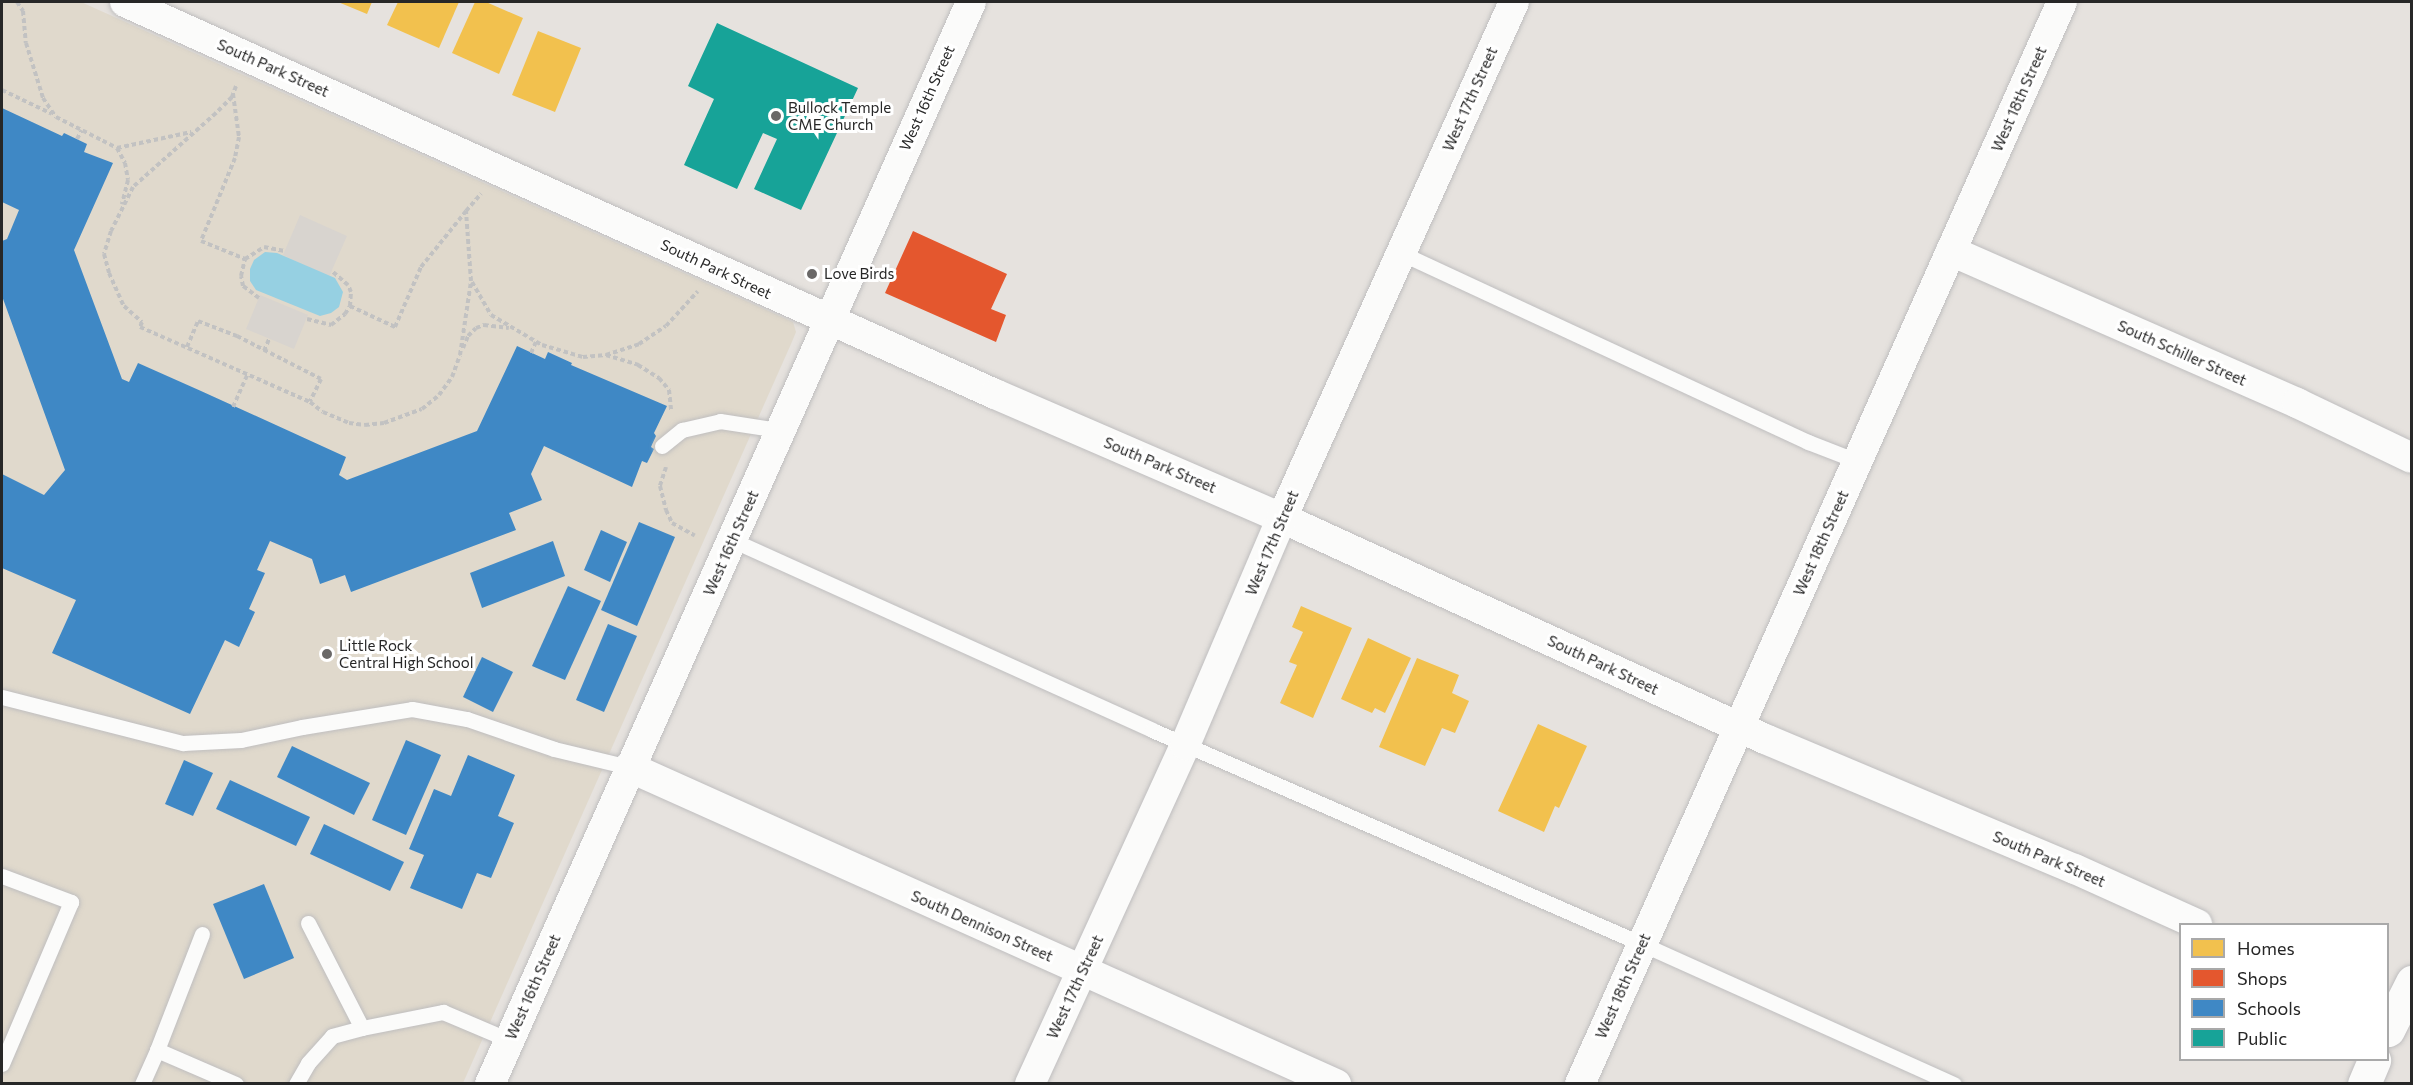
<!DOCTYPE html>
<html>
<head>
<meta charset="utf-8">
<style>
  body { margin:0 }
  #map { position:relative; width:2413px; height:1085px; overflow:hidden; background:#e6e2de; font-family:Commissioner,sans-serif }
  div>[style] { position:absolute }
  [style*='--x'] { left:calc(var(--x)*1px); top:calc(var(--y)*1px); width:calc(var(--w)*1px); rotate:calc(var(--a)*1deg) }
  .education>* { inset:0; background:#e0d9cc }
  .plaza>* { inset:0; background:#d8d4cf }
  .water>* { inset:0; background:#96d0e2 }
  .homes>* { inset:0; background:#f2c14e }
  .shops>* { inset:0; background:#e4572e }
  .schools>* { inset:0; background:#3f88c5 }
  .public>* { inset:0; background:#17a398 }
  .path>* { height:4px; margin-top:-2px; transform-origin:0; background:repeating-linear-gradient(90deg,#c2c2c2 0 4.5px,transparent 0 7.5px) }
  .roads { filter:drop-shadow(0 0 2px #bfbebf) drop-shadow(0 0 2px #bfbebf) }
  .service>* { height:15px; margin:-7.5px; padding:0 7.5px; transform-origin:7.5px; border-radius:7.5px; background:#fbfbfa }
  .minor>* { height:30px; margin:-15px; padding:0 15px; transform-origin:15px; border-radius:15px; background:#fbfbfa }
  .secondary>* { height:33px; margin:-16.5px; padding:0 16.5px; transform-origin:16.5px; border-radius:16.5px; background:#fbfbfa }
  .dots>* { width:16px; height:16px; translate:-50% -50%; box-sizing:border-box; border:3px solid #fff; border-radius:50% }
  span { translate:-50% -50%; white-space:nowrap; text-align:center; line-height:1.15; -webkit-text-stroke:6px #fff; paint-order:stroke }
  .street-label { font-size:15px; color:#272727 }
  .poi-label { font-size:15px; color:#272727 }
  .left { translate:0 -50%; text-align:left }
  .frame { position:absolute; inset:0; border:3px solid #272727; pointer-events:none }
  .legend { position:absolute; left:2179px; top:923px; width:210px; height:138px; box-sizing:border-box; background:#fff; border:2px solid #a9a9a9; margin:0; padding:8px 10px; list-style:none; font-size:18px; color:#272727 }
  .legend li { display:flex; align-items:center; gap:12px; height:30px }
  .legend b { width:30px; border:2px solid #a9a9a9 }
</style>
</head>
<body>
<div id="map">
  <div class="education">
    <i style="clip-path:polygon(2px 2px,81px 2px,793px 322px,796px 332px,791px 344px,463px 1083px,2px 1084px)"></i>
  </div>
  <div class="plaza">
    <i style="clip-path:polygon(300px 215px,347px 236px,329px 277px,283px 255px)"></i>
    <i style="clip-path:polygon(260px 295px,308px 315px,294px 349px,246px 329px)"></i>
  </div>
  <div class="water">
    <i style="clip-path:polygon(265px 252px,277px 253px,335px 278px,343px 292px,339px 307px,331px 313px,320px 316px,256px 290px,250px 281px,250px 269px,254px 260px)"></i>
  </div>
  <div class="homes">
    <i style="clip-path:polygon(338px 2px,372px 2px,367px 14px)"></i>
    <i style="clip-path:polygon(398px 2px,459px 2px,439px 48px,387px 25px)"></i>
    <i style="clip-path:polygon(475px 2px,486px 2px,523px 18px,499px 74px,452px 53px)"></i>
    <i style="clip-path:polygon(538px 31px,581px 48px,555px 112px,512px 95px)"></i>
    <i style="clip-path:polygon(1301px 606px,1352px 628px,1313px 718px,1280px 703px,1297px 665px,1289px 662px,1303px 632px,1292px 627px)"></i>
    <i style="clip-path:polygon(1368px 638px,1411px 658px,1385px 713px,1375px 708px,1372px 713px,1341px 699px)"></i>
    <i style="clip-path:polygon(1417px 658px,1459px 675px,1452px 693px,1469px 701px,1455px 733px,1442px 728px,1425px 766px,1379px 747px)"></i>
    <i style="clip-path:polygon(1538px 724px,1587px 746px,1559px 808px,1555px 806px,1544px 832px,1498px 811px)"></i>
  </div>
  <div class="shops">
    <i style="clip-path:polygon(913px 231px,1007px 274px,991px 309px,1006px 315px,996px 342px,885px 293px)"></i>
  </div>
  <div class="schools">
    <i style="clip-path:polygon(2px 108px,62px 136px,64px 133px,87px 144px,84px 152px,113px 163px,74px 250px,122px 379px,129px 382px,138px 363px,201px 391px,346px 457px,339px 475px,347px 480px,477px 431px,517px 346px,545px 359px,548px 352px,572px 363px,571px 365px,667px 406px,654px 433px,656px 436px,651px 447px,654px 449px,647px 463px,642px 461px,632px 487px,544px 446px,531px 474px,542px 500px,509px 513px,516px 530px,351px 592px,345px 575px,320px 584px,312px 559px,270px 541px,257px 570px,265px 573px,249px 609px,255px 612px,239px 647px,225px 640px,190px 714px,52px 653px,76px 600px,2px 568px,2px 474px,44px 495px,65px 470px,2px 296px,2px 241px,7px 239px,19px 210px,2px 202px)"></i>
    <i style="clip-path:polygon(639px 522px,675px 537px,637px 626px,601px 610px)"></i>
    <i style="clip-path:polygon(601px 530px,627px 542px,610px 582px,584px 570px)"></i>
    <i style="clip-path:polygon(553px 541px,565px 576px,482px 608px,470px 573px)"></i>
    <i style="clip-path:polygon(568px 586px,601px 601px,565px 680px,532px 666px)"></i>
    <i style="clip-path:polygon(608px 624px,637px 636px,604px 712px,576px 700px)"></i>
    <i style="clip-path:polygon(482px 657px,513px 672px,493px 712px,463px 697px)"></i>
    <i style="clip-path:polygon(406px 740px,441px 755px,406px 835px,372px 820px)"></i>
    <i style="clip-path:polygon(292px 746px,370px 783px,354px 815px,277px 777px)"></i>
    <i style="clip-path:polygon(468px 755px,515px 775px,498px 816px,514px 823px,491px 878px,477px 873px,462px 909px,410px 888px,424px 855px,409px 849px,434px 789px,451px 796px)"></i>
    <i style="clip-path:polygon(184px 760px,213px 773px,193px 816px,165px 804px)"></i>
    <i style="clip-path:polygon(230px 780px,310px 817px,296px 846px,216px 809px)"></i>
    <i style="clip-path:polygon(324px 824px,404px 862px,390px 891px,310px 854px)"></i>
    <i style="clip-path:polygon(264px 884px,294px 958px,244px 979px,213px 904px)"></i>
  </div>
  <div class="public">
    <i style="clip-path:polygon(717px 23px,858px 88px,801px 210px,754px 189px,777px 139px,763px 133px,737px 189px,684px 165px,714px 99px,688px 86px)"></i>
  </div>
  <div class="path">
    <i style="--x:17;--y:2;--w:11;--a:56"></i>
    <i style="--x:23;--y:11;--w:32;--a:85"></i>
    <i style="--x:26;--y:43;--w:58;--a:72.8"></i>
    <i style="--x:43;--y:98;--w:23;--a:56"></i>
    <i style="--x:56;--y:117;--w:68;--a:26.9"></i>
    <i style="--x:117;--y:148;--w:76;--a:-12.2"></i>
    <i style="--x:236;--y:86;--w:12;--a:110"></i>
    <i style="--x:232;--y:97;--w:23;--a:135"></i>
    <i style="--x:216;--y:113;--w:111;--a:138.3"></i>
    <i style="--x:133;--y:187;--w:49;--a:116.6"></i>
    <i style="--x:111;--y:231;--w:24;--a:107"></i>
    <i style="--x:104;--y:254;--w:20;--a:75"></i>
    <i style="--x:109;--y:273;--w:36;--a:66"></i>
    <i style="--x:124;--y:306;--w:24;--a:42"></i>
    <i style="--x:142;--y:322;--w:5;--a:112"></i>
    <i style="--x:140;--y:327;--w:186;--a:23.8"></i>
    <i style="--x:310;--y:402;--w:16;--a:38"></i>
    <i style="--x:323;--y:412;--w:28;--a:23"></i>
    <i style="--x:349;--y:423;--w:16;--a:7"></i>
    <i style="--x:365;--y:425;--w:19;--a:-6"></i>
    <i style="--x:384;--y:423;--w:40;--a:-20.2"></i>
    <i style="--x:422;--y:409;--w:22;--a:-39"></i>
    <i style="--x:439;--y:395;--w:22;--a:-54"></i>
    <i style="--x:452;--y:377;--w:23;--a:-70"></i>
    <i style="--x:460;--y:355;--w:75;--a:-81.5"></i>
    <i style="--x:471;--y:281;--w:70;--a:-94.1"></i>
    <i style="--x:466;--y:211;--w:23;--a:-49"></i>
    <i style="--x:2;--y:90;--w:55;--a:25.6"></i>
    <i style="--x:233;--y:94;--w:43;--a:82.1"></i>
    <i style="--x:239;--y:137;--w:21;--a:101"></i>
    <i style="--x:235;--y:158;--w:90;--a:112.3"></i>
    <i style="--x:201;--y:241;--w:48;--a:22.2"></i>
    <i style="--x:77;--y:139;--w:10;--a:-61"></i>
    <i style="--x:117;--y:148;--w:17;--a:62"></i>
    <i style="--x:125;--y:163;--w:17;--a:80"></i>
    <i style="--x:128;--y:180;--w:25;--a:104"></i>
    <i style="--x:472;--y:282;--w:38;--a:60"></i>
    <i style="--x:491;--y:315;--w:59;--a:30.5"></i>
    <i style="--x:542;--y:345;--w:43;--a:16.3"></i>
    <i style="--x:583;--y:357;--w:23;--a:-5"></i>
    <i style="--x:606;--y:355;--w:35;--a:-18"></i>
    <i style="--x:639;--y:344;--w:32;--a:-34"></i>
    <i style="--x:666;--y:326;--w:47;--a:-47.6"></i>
    <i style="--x:259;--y:298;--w:20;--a:-143"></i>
    <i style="--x:243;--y:286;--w:10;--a:-101"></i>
    <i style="--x:241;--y:276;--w:17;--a:-77"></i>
    <i style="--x:245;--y:259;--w:22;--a:-32"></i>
    <i style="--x:264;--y:247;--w:21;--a:11"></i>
    <i style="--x:350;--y:306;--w:50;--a:25"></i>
    <i style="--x:395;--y:327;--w:65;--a:-66.6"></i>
    <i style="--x:421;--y:267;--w:72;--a:-51.2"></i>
    <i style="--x:307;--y:319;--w:25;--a:14"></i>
    <i style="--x:331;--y:325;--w:18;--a:-38"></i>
    <i style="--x:345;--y:314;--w:9;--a:-58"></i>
    <i style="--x:350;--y:306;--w:14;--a:-86"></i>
    <i style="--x:351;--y:292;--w:8;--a:-113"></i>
    <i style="--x:348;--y:285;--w:21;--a:-139"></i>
    <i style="--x:187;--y:347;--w:28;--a:-67"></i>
    <i style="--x:198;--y:321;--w:42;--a:21"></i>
    <i style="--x:237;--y:336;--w:94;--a:27.1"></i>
    <i style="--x:321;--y:379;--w:25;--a:116"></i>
    <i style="--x:463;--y:348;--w:13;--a:-67"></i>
    <i style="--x:468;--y:336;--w:11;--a:-45"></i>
    <i style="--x:476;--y:328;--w:9;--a:-21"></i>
    <i style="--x:484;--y:325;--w:25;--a:7"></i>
    <i style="--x:264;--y:351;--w:13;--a:-67"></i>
    <i style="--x:531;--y:353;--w:12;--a:-66"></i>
    <i style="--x:606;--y:355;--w:34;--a:17"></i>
    <i style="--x:638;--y:365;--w:25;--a:32"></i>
    <i style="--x:659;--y:378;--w:16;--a:50"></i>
    <i style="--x:669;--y:390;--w:20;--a:84"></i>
    <i style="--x:233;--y:407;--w:35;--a:-66"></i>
    <i style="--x:666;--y:467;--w:20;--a:108"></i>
    <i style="--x:660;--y:486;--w:25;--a:76"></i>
    <i style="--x:666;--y:510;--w:14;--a:65"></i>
    <i style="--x:672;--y:523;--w:26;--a:29"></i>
  </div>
  <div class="roads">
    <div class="service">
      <i style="--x:1401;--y:253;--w:449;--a:24.9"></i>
      <i style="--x:1808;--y:442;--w:53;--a:21.2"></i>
      <i style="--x:662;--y:446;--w:26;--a:-39"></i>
      <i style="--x:682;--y:430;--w:39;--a:-13"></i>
      <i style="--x:720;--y:421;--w:60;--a:8.7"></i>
      <i style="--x:732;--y:540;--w:461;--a:24.3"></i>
      <i style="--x:1152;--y:730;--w:535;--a:23.59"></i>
      <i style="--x:1642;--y:944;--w:342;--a:24.2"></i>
      <i style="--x:2;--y:697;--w:187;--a:14.3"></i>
      <i style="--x:183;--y:743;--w:58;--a:-3"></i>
      <i style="--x:241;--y:740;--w:62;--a:-12"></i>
      <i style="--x:302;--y:727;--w:111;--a:-9.3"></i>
      <i style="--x:412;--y:709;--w:56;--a:10.3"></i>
      <i style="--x:467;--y:719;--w:92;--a:19"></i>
      <i style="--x:554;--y:749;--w:77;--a:13.5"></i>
      <i style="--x:2;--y:876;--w:74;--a:20.6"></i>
      <i style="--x:71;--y:902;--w:176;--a:113.1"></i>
      <i style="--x:308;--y:923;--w:118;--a:62.8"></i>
      <i style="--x:202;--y:934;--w:124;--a:111.2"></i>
      <i style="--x:157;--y:1050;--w:86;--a:23.3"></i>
      <i style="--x:142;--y:1084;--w:37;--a:-66"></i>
      <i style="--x:296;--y:1084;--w:24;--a:-60"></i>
      <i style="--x:308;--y:1063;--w:36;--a:-48"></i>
      <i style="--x:332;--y:1036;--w:31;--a:-15"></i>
      <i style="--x:362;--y:1028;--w:83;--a:-11.2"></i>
      <i style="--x:443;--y:1012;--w:72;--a:23"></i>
    </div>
    <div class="minor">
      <i style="--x:125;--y:2;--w:954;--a:24.26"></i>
      <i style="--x:995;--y:394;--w:313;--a:23.4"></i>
      <i style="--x:1282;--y:518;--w:531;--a:24.59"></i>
      <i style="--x:1765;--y:739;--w:336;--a:22.8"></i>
      <i style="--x:2075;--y:869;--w:134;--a:24.3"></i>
      <i style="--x:1951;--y:251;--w:378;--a:23.7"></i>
      <i style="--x:2297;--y:403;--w:127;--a:25.6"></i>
      <i style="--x:629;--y:767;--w:775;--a:24.15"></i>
      <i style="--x:490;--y:1084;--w:1184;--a:-66.03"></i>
      <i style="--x:1030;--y:1084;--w:373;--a:-65.4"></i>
      <i style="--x:1185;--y:745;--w:247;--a:-66.9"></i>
      <i style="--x:1282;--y:518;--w:566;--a:-65.79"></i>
      <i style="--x:1580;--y:1084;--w:1185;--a:-65.99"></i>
    </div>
    <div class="secondary">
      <i style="--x:2388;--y:1030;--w:54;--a:-63.4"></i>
      <i style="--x:2364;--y:1084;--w:26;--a:-67"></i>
    </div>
  </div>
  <div class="dots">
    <i style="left:776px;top:116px;background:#6a6867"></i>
    <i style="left:812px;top:274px;background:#6a6867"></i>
    <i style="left:327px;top:654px;background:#6a6867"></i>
  </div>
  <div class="street-label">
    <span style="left:273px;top:68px;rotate:24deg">South Park Street</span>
    <span style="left:927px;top:98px;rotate:-66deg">West 16th Street</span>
    <span style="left:1470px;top:99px;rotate:-66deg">West 17th Street</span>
    <span style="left:2019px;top:99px;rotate:-66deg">West 18th Street</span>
    <span style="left:716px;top:269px;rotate:25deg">South Park Street</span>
    <span style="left:2182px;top:353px;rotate:24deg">South Schiller Street</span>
    <span style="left:1160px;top:465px;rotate:23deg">South Park Street</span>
    <span style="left:731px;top:543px;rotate:-66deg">West 16th Street</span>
    <span style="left:1272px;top:543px;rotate:-67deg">West 17th Street</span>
    <span style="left:1821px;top:543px;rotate:-66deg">West 18th Street</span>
    <span style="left:1603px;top:665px;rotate:25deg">South Park Street</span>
    <span style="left:2049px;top:859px;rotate:23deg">South Park Street</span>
    <span style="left:982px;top:926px;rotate:24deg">South Dennison Street</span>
    <span style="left:1623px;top:986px;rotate:-66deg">West 18th Street</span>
    <span style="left:533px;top:987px;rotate:-66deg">West 16th Street</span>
    <span style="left:1075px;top:987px;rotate:-65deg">West 17th Street</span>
  </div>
  <div class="poi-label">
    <span class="left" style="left:788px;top:116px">Bullock Temple<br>CME Church</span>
    <span class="left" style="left:824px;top:274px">Love Birds</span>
    <span class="left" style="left:339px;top:654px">Little Rock<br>Central High School</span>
  </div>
  <div class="frame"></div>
  <ul class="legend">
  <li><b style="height:16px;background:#f2c14e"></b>Homes</li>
  <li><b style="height:16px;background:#e4572e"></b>Shops</li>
  <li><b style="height:16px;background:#3f88c5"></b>Schools</li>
  <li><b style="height:16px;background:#17a398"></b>Public</li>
  </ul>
</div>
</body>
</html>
